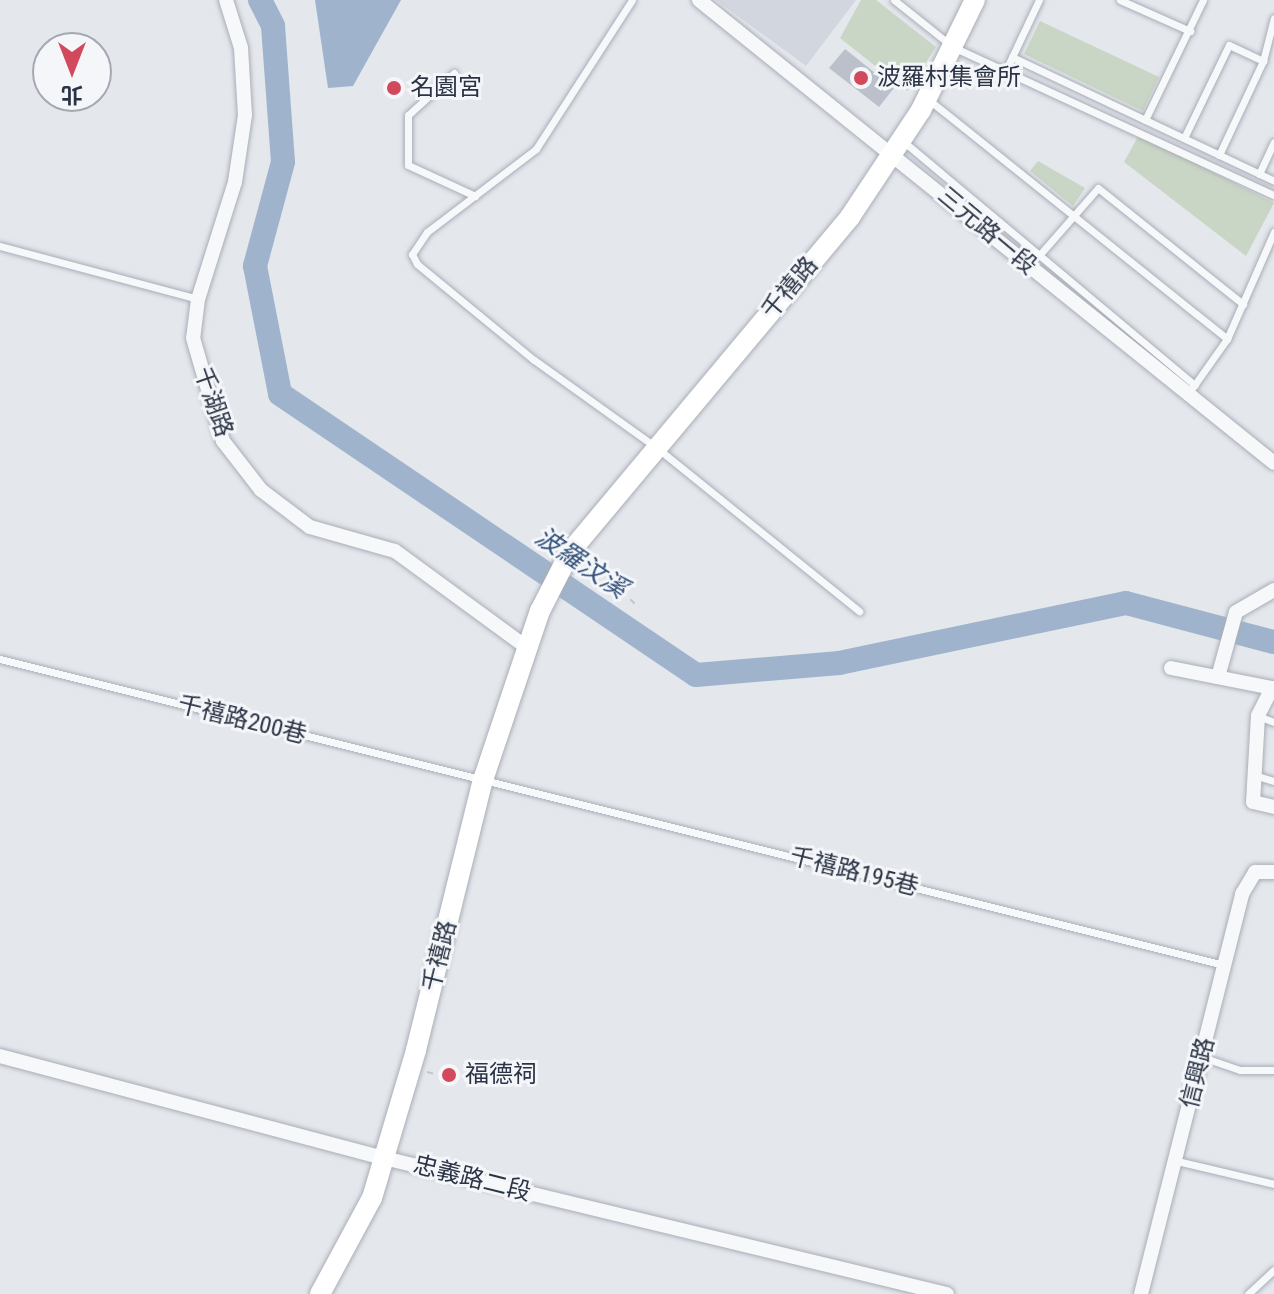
<!DOCTYPE html>
<html>
<head>
<meta charset="utf-8">
<style>
  body { margin:0 }
  #map { position:relative; width:1274px; height:1294px; overflow:hidden; background:#e4e7ec; font-family:"Roboto Condensed","Noto Sans TC",sans-serif }
  div>[style] { position:absolute }
  [style*='--x'] { left:calc(var(--x)*1px); top:calc(var(--y)*1px); width:calc(var(--w)*1px); rotate:calc(var(--a)*1deg) }
  .built>* { inset:0; background:#d2d6de }
  .green>* { inset:0; background:#c9d6c5 }
  .water>* { inset:0; background:#9fb4cc }
  .river>* { height:24px; margin:-12px; padding:0 12px; transform-origin:12px; border-radius:12px; background:#9fb4cc }
  .building>* { inset:0; background:#bbc0ca }
  .path>* { height:2px; margin-top:-1px; transform-origin:0; background:repeating-linear-gradient(90deg,#c2c5cb 0 6px,transparent 0 12px) }
  .roads { filter:drop-shadow(0 0 2px #a9aeb7) drop-shadow(0 0 2px #a9aeb7) }
  .lane>* { height:7px; margin:-3.5px; padding:0 3.5px; transform-origin:3.5px; border-radius:3.5px; background:#f7f8fa }
  .street>* { height:14px; margin:-7px; padding:0 7px; transform-origin:7px; border-radius:7px; background:#f7f8fa }
  .secondary>* { height:20px; margin:-10px; padding:0 10px; transform-origin:10px; border-radius:10px; background:#fff }
  .dots>* { width:22px; height:22px; translate:-50% -50%; box-sizing:border-box; border:4px solid #f4f6f9; border-radius:50% }
  span { translate:-50% -50%; white-space:nowrap; text-align:center; line-height:1.15; -webkit-text-stroke:6px #f4f6f9; paint-order:stroke }
  .poi-label { font-size:24px; color:#2b3445 }
  .left { translate:0 -50%; text-align:left }
  .street-label { font-size:24px; color:#2b3445 }
  .water-label { font-size:26px; color:#34527a; font-style:italic }
  .north { position:absolute; left:32px; top:32px; width:80px; height:80px; box-sizing:border-box; background:#f4f6f9; border:2px solid #a4a8b1; border-radius:50%; rotate:180deg; font-size:22px; font-weight:700; line-height:32px; text-align:center; color:#2b3445 }
  .north::after { content:''; display:block; margin:auto; width:28px; height:36px; background:#d1495b; clip-path:polygon(50% 0,100% 100%,50% 72%,0 100%) }
</style>
</head>
<body>
<div id="map">
  <div class="built">
    <i style="clip-path:polygon(716px 0,856px 0,806px 66px)"></i>
  </div>
  <div class="green">
    <i style="clip-path:polygon(861px 0,876px 0,936px 47px,907px 91px,840px 38px)"></i>
    <i style="clip-path:polygon(1040px 21px,1159px 77px,1143px 111px,1024px 54px)"></i>
    <i style="clip-path:polygon(1139px 135px,1274px 203px,1246px 256px,1124px 162px)"></i>
    <i style="clip-path:polygon(1038px 161px,1085px 188px,1073px 206px,1030px 171px)"></i>
  </div>
  <div class="water">
    <i style="clip-path:polygon(315px 0,401px 0,353px 86px,328px 88px)"></i>
  </div>
  <div class="river">
    <i style="--x:260;--y:0;--w:29;--a:63"></i>
    <i style="--x:273;--y:26;--w:136;--a:85.8"></i>
    <i style="--x:283;--y:162;--w:108;--a:105.1"></i>
    <i style="--x:255;--y:266;--w:130;--a:78.9"></i>
    <i style="--x:280;--y:394;--w:502;--a:34.04"></i>
    <i style="--x:696;--y:675;--w:144;--a:-4.8"></i>
    <i style="--x:839;--y:663;--w:293;--a:-11.8"></i>
    <i style="--x:1126;--y:603;--w:153;--a:14.8"></i>
  </div>
  <div class="building">
    <i style="clip-path:polygon(845px 49px,894px 88px,879px 107px,829px 68px)"></i>
  </div>
  <div class="path">
    <i style="--x:588;--y:557;--w:72;--a:45"></i>
    <i style="--x:427;--y:1072;--w:12;--a:14"></i>
  </div>
  <div class="roads">
    <div class="lane">
      <i style="--x:632;--y:0;--w:177;--a:122.8"></i>
      <i style="--x:536;--y:149;--w:137;--a:142.7"></i>
      <i style="--x:427;--y:232;--w:27;--a:124"></i>
      <i style="--x:412;--y:254;--w:11;--a:63"></i>
      <i style="--x:417;--y:264;--w:151;--a:39.4"></i>
      <i style="--x:534;--y:360;--w:151;--a:35.6"></i>
      <i style="--x:657;--y:448;--w:260;--a:38.9"></i>
      <i style="--x:894;--y:0;--w:75;--a:38.5"></i>
      <i style="--x:953;--y:47;--w:353;--a:24.8"></i>
      <i style="--x:1120;--y:0;--w:77;--a:23.9"></i>
      <i style="--x:1012;--y:57;--w:63;--a:-64.7"></i>
      <i style="--x:1263;--y:61;--w:44;--a:-75.7"></i>
      <i style="--x:1006;--y:70;--w:14;--a:-65"></i>
      <i style="--x:1012;--y:57;--w:290;--a:25.3"></i>
      <i style="--x:454;--y:73;--w:62;--a:137.6"></i>
      <i style="--x:408;--y:115;--w:50;--a:90"></i>
      <i style="--x:408;--y:165;--w:74;--a:24.8"></i>
      <i style="--x:929;--y:100;--w:382;--a:38.7"></i>
      <i style="--x:1145;--y:120;--w:133;--a:-64.2"></i>
      <i style="--x:1184;--y:138;--w:103;--a:-64.2"></i>
      <i style="--x:1229;--y:45;--w:38;--a:25"></i>
      <i style="--x:1263;--y:61;--w:104;--a:115.1"></i>
      <i style="--x:904;--y:142;--w:379;--a:39.9"></i>
      <i style="--x:1259;--y:174;--w:35;--a:-65"></i>
      <i style="--x:0;--y:246;--w:205;--a:15"></i>
      <i style="--x:1042;--y:252;--w:85;--a:-48.8"></i>
      <i style="--x:1098;--y:188;--w:186;--a:38.7"></i>
      <i style="--x:1193;--y:387;--w:59;--a:-54.7"></i>
      <i style="--x:1227;--y:339;--w:117;--a:-66.3"></i>
      <i style="--x:0;--y:659;--w:1262;--a:14.04"></i>
      <i style="--x:1258;--y:716;--w:17;--a:21"></i>
      <i style="--x:1254;--y:775;--w:21;--a:17"></i>
      <i style="--x:1202;--y:1057;--w:40;--a:18.9"></i>
      <i style="--x:1240;--y:1070;--w:34;--a:0"></i>
      <i style="--x:1177;--y:1161;--w:100;--a:13.3"></i>
      <i style="--x:1248;--y:1294;--w:35;--a:-43"></i>
    </div>
    <div class="street">
      <i style="--x:226;--y:0;--w:50;--a:72.6"></i>
      <i style="--x:241;--y:48;--w:67;--a:86.6"></i>
      <i style="--x:245;--y:115;--w:68;--a:98.5"></i>
      <i style="--x:235;--y:182;--w:123;--a:107.5"></i>
      <i style="--x:198;--y:299;--w:39;--a:97"></i>
      <i style="--x:193;--y:338;--w:107;--a:73.8"></i>
      <i style="--x:223;--y:441;--w:62;--a:52.2"></i>
      <i style="--x:261;--y:490;--w:61;--a:37.1"></i>
      <i style="--x:310;--y:527;--w:88;--a:15.8"></i>
      <i style="--x:395;--y:551;--w:162;--a:36.2"></i>
      <i style="--x:699;--y:0;--w:738;--a:38.84"></i>
      <i style="--x:1171;--y:668;--w:103;--a:11.2"></i>
      <i style="--x:1272;--y:688;--w:31;--a:117"></i>
      <i style="--x:1258;--y:716;--w:86;--a:93.3"></i>
      <i style="--x:1253;--y:802;--w:22;--a:13"></i>
      <i style="--x:1218;--y:677;--w:67;--a:-74.5"></i>
      <i style="--x:1236;--y:612;--w:44;--a:-30.1"></i>
      <i style="--x:0;--y:1056;--w:397;--a:14.9"></i>
      <i style="--x:384;--y:1158;--w:579;--a:13.58"></i>
      <i style="--x:1141;--y:1294;--w:413;--a:-75.8"></i>
      <i style="--x:1242;--y:894;--w:26;--a:-59"></i>
      <i style="--x:1255;--y:872;--w:19;--a:0"></i>
    </div>
    <div class="secondary">
      <i style="--x:320;--y:1294;--w:109;--a:-61.6"></i>
      <i style="--x:372;--y:1198;--w:154;--a:-73.4"></i>
      <i style="--x:416;--y:1050;--w:278;--a:-76.1"></i>
      <i style="--x:483;--y:780;--w:178;--a:-71.4"></i>
      <i style="--x:540;--y:611;--w:66;--a:-63"></i>
      <i style="--x:570;--y:552;--w:437;--a:-50.1"></i>
      <i style="--x:850;--y:217;--w:128;--a:-56.4"></i>
      <i style="--x:921;--y:110;--w:123;--a:-63.9"></i>
    </div>
  </div>
  <div class="dots">
    <i style="left:861px;top:78px;background:#d1495b"></i>
    <i style="left:394px;top:88px;background:#d1495b"></i>
    <i style="left:449px;top:1075px;background:#d1495b"></i>
  </div>
  <div class="poi-label">
    <span class="left" style="left:877px;top:78px">波羅村集會所</span>
    <span class="left" style="left:410px;top:88px">名園宮</span>
    <span class="left" style="left:465px;top:1075px">福德祠</span>
  </div>
  <div class="street-label">
    <span style="left:987px;top:231px;rotate:40deg">三元路一段</span>
    <span style="left:790px;top:288px;rotate:-50deg">千禧路</span>
    <span style="left:213px;top:402px;rotate:71deg">千湖路</span>
    <span style="left:242px;top:720px;rotate:14deg">千禧路200巷</span>
    <span style="left:854px;top:872px;rotate:14deg">千禧路195巷</span>
    <span style="left:440px;top:956px;rotate:-76deg">千禧路</span>
    <span style="left:1198px;top:1073px;rotate:-76deg">信興路</span>
    <span style="left:472px;top:1179px;rotate:14deg">忠義路二段</span>
  </div>
  <div class="water-label">
    <span style="left:581px;top:563px;rotate:34deg">波羅汶溪</span>
  </div>
  <div class="north">北</div>
</div>
</body>
</html>
